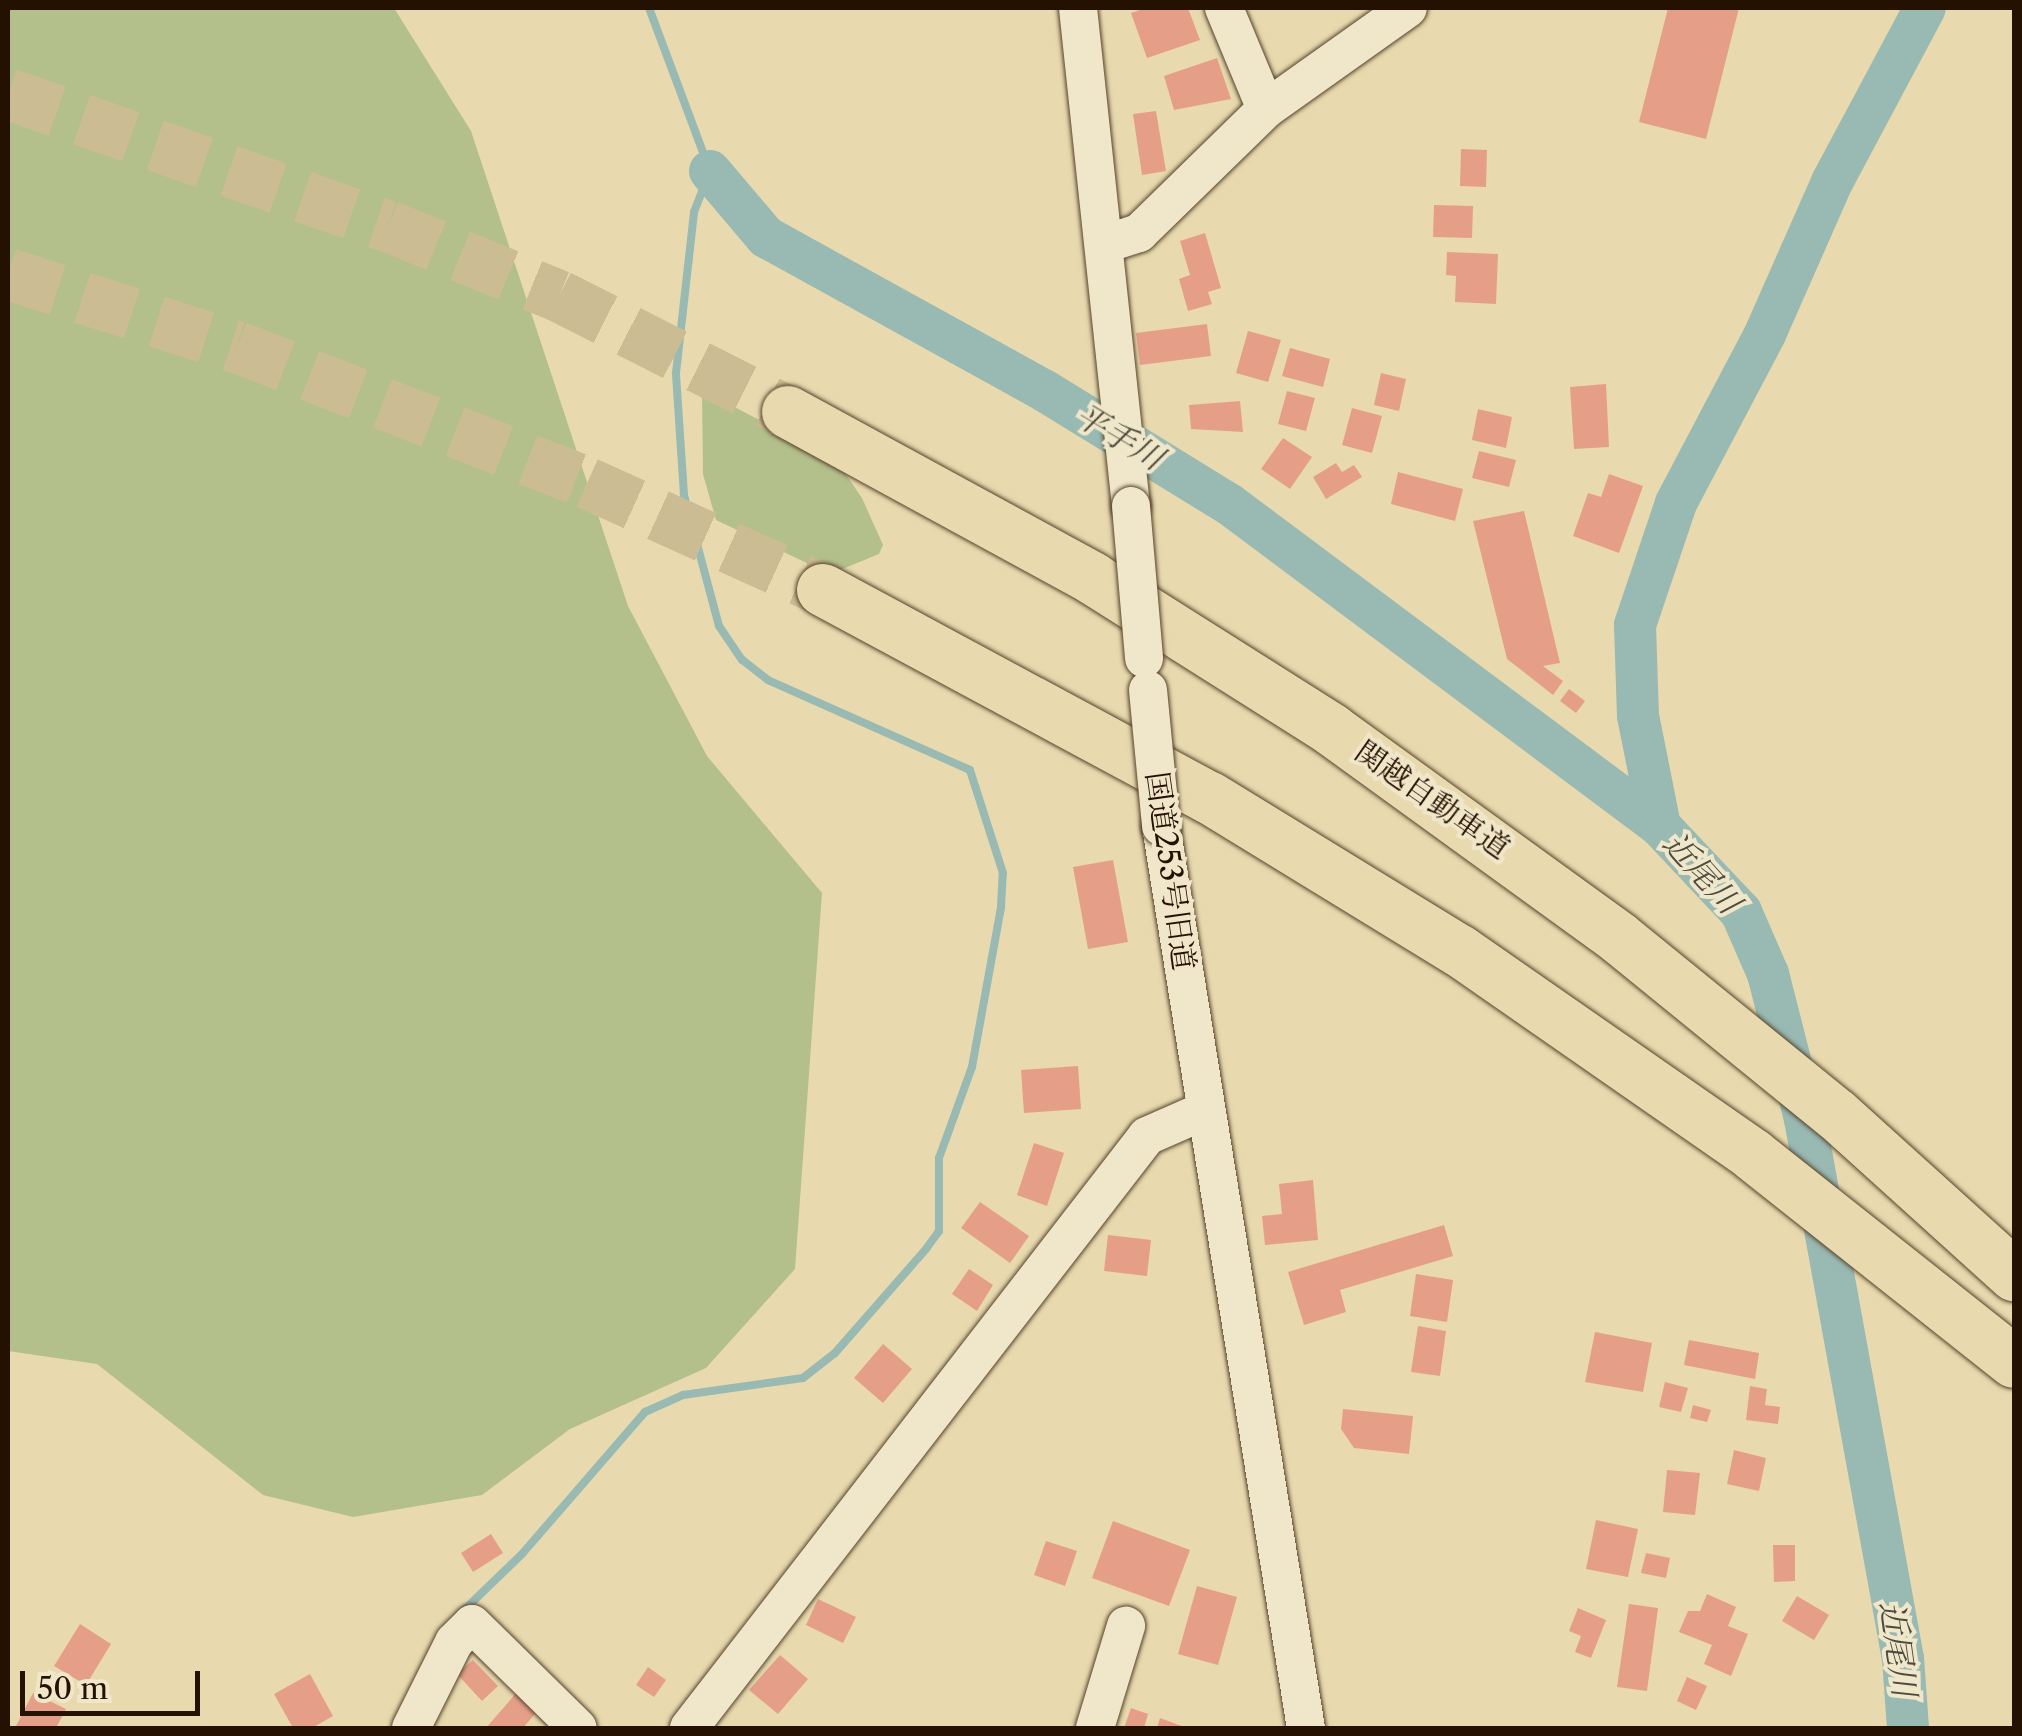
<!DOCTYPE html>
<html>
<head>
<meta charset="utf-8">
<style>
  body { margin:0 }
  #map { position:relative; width:2022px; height:1736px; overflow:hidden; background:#e8daae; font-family:"Libre Caslon Text","Noto Serif JP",serif }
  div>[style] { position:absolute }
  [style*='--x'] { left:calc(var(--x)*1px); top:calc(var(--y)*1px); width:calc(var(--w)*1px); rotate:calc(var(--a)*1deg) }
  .green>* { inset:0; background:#b4c08c }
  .stream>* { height:8px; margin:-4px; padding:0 4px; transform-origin:4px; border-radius:4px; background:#99b9b3 }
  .river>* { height:42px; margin:-21px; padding:0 21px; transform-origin:21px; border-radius:21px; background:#99b9b3 }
  .building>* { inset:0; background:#e59f88 }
  .highway-tunnel>* { height:52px; margin-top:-26px; transform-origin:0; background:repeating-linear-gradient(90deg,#cbbc94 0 52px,transparent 0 78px) }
  .roads { filter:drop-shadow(0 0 2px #56432c) drop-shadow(0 0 2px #56432c) }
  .minor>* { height:38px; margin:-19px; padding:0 19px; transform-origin:19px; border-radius:19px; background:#f0e7ca }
  .highway>* { height:52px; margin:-26px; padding:0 26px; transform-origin:26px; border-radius:26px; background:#e8daae }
  .bridges { filter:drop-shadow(0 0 2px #56432c) drop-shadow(0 0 2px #56432c) }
  .minor-bridge>* { height:38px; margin:-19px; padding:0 19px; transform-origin:19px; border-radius:19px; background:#f0e7ca }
  span { translate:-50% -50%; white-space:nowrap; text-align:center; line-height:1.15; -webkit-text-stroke:8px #f0e7ca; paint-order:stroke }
  .street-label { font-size:30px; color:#251101 }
  .water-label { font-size:32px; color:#4e4c3f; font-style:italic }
  .frame { position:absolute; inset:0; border:10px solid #251101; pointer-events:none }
  .scale { position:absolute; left:20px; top:1671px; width:180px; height:45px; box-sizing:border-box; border:5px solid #251101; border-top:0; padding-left:12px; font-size:30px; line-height:35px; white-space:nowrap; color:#251101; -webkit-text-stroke:8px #f0e7ca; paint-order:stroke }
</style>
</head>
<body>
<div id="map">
  <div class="green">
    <i style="clip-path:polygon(8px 8px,394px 8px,471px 131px,628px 606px,707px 756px,822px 893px,795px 1269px,706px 1368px,570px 1429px,482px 1495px,353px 1517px,263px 1495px,97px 1364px,8px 1351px)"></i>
    <i style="clip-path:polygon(702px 390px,836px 460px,862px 498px,883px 545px,879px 554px,830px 574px,716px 520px,703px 474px)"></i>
  </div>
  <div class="stream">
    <i style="--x:461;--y:1613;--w:85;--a:-44"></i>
    <i style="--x:522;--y:1554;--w:188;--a:-49.1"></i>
    <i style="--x:645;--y:1412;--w:42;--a:-24.1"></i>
    <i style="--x:683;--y:1395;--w:121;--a:-8.1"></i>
    <i style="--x:803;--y:1378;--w:41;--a:-38"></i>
    <i style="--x:835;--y:1353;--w:138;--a:-48.8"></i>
    <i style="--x:926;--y:1249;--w:22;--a:-54"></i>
    <i style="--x:939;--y:1231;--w:73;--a:-90"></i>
    <i style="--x:939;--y:1158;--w:97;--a:-70.1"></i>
    <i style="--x:972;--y:1067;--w:163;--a:-79.7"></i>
    <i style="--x:1001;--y:907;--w:34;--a:-87"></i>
    <i style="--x:1003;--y:873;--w:108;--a:-107.8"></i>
    <i style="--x:970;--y:770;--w:221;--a:-156"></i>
    <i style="--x:768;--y:680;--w:33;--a:-142"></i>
    <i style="--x:742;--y:660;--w:41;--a:-124.1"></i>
    <i style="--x:719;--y:626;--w:136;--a:-105"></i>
    <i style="--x:684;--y:495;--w:122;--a:-93.8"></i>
    <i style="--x:676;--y:373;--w:162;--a:-83.6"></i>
    <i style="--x:694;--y:212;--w:44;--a:-68.7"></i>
    <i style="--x:710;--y:171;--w:174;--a:-110.5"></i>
  </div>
  <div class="river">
    <i style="--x:710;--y:171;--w:87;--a:49.7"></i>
    <i style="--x:766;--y:237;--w:319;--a:28.9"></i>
    <i style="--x:1045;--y:391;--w:216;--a:31.6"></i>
    <i style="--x:1229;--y:504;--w:538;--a:36.76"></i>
    <i style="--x:1908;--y:1728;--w:69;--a:-94.1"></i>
    <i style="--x:1903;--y:1659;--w:549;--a:-100.29"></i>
    <i style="--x:1805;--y:1119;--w:150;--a:-104.3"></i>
    <i style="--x:1768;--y:974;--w:68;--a:-113.5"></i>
    <i style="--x:1741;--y:912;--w:118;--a:-133.3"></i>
    <i style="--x:1660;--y:826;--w:112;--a:-101.3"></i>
    <i style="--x:1638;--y:716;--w:91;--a:-91.9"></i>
    <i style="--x:1635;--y:625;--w:129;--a:-71.4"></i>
    <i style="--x:1676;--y:503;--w:191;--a:-62.2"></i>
    <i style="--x:1765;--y:334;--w:166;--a:-66.2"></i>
    <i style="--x:1832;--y:182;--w:197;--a:-61.9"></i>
  </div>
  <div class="building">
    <i style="clip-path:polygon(1146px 8px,1188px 8px,1200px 40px,1147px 58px,1131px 13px)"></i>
    <i style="clip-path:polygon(1668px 8px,1739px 8px,1706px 139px,1639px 122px)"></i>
    <i style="clip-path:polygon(1217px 58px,1231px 99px,1174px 110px,1164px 76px)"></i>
    <i style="clip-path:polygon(1156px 111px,1166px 171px,1142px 175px,1133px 114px)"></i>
    <i style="clip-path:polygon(1461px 149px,1487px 150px,1486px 187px,1460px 186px)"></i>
    <i style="clip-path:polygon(1434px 205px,1473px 206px,1472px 238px,1433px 237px)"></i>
    <i style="clip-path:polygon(1205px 233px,1221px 288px,1208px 292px,1212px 304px,1188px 311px,1179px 279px,1190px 275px,1180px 241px)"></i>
    <i style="clip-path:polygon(1447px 252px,1498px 254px,1496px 304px,1455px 302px,1456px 276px,1446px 275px)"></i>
    <i style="clip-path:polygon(1207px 324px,1211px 356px,1140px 365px,1136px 333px)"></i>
    <i style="clip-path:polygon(1248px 331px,1281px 340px,1268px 382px,1236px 373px)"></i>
    <i style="clip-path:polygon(1290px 348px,1330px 359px,1323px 387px,1282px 376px)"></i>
    <i style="clip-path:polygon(1381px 373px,1406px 379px,1399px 411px,1374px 405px)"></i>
    <i style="clip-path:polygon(1606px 384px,1609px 447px,1574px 449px,1570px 387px)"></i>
    <i style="clip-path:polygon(1287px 391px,1315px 398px,1306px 431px,1278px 424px)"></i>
    <i style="clip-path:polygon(1240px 401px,1243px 432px,1191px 429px,1189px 405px)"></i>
    <i style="clip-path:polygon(1352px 408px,1382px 416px,1372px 453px,1342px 445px)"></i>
    <i style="clip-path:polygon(1478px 409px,1512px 417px,1506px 448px,1472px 440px)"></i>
    <i style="clip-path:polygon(1283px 438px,1312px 457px,1290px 489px,1261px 469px)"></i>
    <i style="clip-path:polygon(1479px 451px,1516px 460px,1509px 487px,1472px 478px)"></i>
    <i style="clip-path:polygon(1336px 463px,1342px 472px,1354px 465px,1362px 477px,1326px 499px,1313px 477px)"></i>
    <i style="clip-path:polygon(1398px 472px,1463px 489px,1455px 521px,1391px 504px)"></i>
    <i style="clip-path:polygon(1609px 474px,1643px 486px,1619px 553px,1573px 536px,1588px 493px,1601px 497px)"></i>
    <i style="clip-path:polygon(1524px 511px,1560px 663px,1543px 666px,1563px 681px,1553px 695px,1507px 659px,1473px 521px)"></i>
    <i style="clip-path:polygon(1569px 689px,1585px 701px,1576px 713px,1560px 701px)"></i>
    <i style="clip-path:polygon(1113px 860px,1128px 942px,1088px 949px,1073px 867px)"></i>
    <i style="clip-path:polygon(1078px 1066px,1081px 1109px,1024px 1113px,1021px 1070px)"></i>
    <i style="clip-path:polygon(1034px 1143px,1064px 1153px,1047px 1206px,1017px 1195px)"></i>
    <i style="clip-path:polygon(1313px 1180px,1318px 1240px,1265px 1245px,1262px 1216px,1282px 1214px,1279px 1184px)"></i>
    <i style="clip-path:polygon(980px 1202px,1029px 1236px,1010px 1263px,961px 1228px)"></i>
    <i style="clip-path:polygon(1444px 1225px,1453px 1256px,1340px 1290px,1346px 1312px,1304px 1325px,1288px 1272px)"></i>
    <i style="clip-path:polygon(1108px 1235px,1151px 1240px,1147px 1276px,1104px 1271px)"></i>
    <i style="clip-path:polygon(969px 1269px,993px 1285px,977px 1311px,952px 1294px)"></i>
    <i style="clip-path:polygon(1416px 1274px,1453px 1280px,1447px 1322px,1410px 1316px)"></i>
    <i style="clip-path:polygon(1418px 1326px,1446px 1331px,1440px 1376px,1411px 1372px)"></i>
    <i style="clip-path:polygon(1595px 1332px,1652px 1343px,1643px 1392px,1585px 1382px)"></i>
    <i style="clip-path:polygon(1689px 1340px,1759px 1353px,1755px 1379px,1684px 1365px)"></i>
    <i style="clip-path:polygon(883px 1344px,912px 1369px,883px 1403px,854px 1378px)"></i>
    <i style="clip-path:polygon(1665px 1382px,1688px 1388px,1681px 1412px,1659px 1407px)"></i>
    <i style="clip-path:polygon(1750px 1386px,1767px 1389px,1765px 1405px,1780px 1407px,1778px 1424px,1746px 1420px)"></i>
    <i style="clip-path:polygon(1693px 1405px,1711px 1410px,1707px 1422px,1690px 1418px)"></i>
    <i style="clip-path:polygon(1343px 1409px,1413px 1416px,1409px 1454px,1354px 1448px,1341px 1429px)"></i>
    <i style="clip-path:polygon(1734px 1450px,1766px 1458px,1759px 1491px,1727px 1484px)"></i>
    <i style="clip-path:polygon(1667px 1470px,1700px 1473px,1695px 1515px,1663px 1512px)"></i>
    <i style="clip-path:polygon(1596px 1520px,1638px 1529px,1628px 1577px,1586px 1569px)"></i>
    <i style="clip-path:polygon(1113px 1521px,1190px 1550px,1169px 1606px,1092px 1578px)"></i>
    <i style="clip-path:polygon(491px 1534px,503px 1553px,473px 1572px,461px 1553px)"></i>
    <i style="clip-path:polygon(1046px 1541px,1077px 1551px,1065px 1586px,1034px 1575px)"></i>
    <i style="clip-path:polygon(1773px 1545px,1795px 1545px,1795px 1581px,1774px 1582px)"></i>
    <i style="clip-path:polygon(1646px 1553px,1670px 1558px,1666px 1578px,1641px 1573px)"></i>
    <i style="clip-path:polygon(1197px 1586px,1237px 1597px,1218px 1665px,1178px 1654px)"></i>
    <i style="clip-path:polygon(1707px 1594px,1736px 1607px,1728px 1626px,1748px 1634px,1731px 1676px,1704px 1664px,1712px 1645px,1679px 1632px,1688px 1611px,1700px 1611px)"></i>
    <i style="clip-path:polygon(1797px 1596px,1829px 1615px,1814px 1640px,1782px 1621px)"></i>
    <i style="clip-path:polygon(818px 1599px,856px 1617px,843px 1643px,806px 1625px)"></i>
    <i style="clip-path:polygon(1629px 1604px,1658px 1608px,1647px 1691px,1617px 1687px)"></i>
    <i style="clip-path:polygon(1578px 1608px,1606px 1620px,1591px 1658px,1575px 1652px,1581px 1636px,1569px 1631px)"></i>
    <i style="clip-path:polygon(80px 1624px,111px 1644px,86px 1685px,54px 1666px)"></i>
    <i style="clip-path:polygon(780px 1655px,808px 1679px,778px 1714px,749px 1690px)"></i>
    <i style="clip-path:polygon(473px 1660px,498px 1686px,482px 1701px,457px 1674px)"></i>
    <i style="clip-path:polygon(648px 1667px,666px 1680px,654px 1697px,636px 1685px)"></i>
    <i style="clip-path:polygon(310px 1674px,333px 1716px,312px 1728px,293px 1728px,274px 1694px)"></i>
    <i style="clip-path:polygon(1687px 1677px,1707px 1686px,1696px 1710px,1677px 1701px)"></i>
    <i style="clip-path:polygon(518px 1691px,539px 1709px,523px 1728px,486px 1728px)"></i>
    <i style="clip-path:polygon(33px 1693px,66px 1709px,56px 1728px,15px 1728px)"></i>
    <i style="clip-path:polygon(1131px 1708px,1148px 1714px,1144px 1728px,1124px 1728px)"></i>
    <i style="clip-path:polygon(1160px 1718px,1187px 1728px,1157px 1728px)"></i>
  </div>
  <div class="highway-tunnel">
    <i style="--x:8;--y:94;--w:402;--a:19.2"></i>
    <i style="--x:388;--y:226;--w:185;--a:22.3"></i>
    <i style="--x:559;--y:296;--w:257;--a:26.9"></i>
    <i style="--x:8;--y:274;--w:240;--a:17.7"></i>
    <i style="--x:237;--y:347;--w:375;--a:21.2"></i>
    <i style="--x:587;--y:483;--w:259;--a:24.4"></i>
  </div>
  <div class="roads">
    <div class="minor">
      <i style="--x:1078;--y:8;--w:501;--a:83.93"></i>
      <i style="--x:1224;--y:8;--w:109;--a:67.4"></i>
      <i style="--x:1105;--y:244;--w:36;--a:-18"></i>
      <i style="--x:1139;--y:233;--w:177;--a:-44.3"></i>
      <i style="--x:1266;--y:109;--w:174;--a:-35.4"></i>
      <i style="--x:1161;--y:826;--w:914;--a:80.87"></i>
      <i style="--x:411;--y:1728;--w:96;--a:-63.4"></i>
      <i style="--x:454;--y:1642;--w:25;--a:-45"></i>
      <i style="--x:472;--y:1624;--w:148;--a:44.5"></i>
      <i style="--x:689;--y:1728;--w:748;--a:-52.27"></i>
      <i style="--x:1147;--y:1136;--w:62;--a:-23.7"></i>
      <i style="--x:1095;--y:1728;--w:107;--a:-73.1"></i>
    </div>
    <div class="highway">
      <i style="--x:788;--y:412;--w:346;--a:28.6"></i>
      <i style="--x:1092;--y:578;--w:284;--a:32.3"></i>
      <i style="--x:1332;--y:730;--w:354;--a:35.9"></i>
      <i style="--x:1619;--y:938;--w:281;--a:39.1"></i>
      <i style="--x:1837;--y:1115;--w:239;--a:42.1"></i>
      <i style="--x:823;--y:590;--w:439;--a:28.3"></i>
      <i style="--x:1210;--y:798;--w:293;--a:31.5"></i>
      <i style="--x:1460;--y:951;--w:357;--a:34.8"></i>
      <i style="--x:1753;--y:1155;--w:333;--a:38.4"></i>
    </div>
  </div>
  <div class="bridges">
    <div class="minor-bridge">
      <i style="--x:1131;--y:506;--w:153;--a:85.1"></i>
      <i style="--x:1148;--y:690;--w:137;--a:84.5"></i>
    </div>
  </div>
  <div class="street-label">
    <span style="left:1432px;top:800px;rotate:35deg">関越自動車道</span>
    <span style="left:1170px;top:871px;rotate:82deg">国道253号旧道</span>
  </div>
  <div class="water-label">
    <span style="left:1119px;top:437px;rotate:31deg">平手川</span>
    <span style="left:1702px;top:873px;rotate:48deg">近尾川</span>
    <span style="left:1898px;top:1649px;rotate:82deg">近尾川</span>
  </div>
  <div class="frame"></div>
  <div class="scale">50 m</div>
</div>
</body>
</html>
